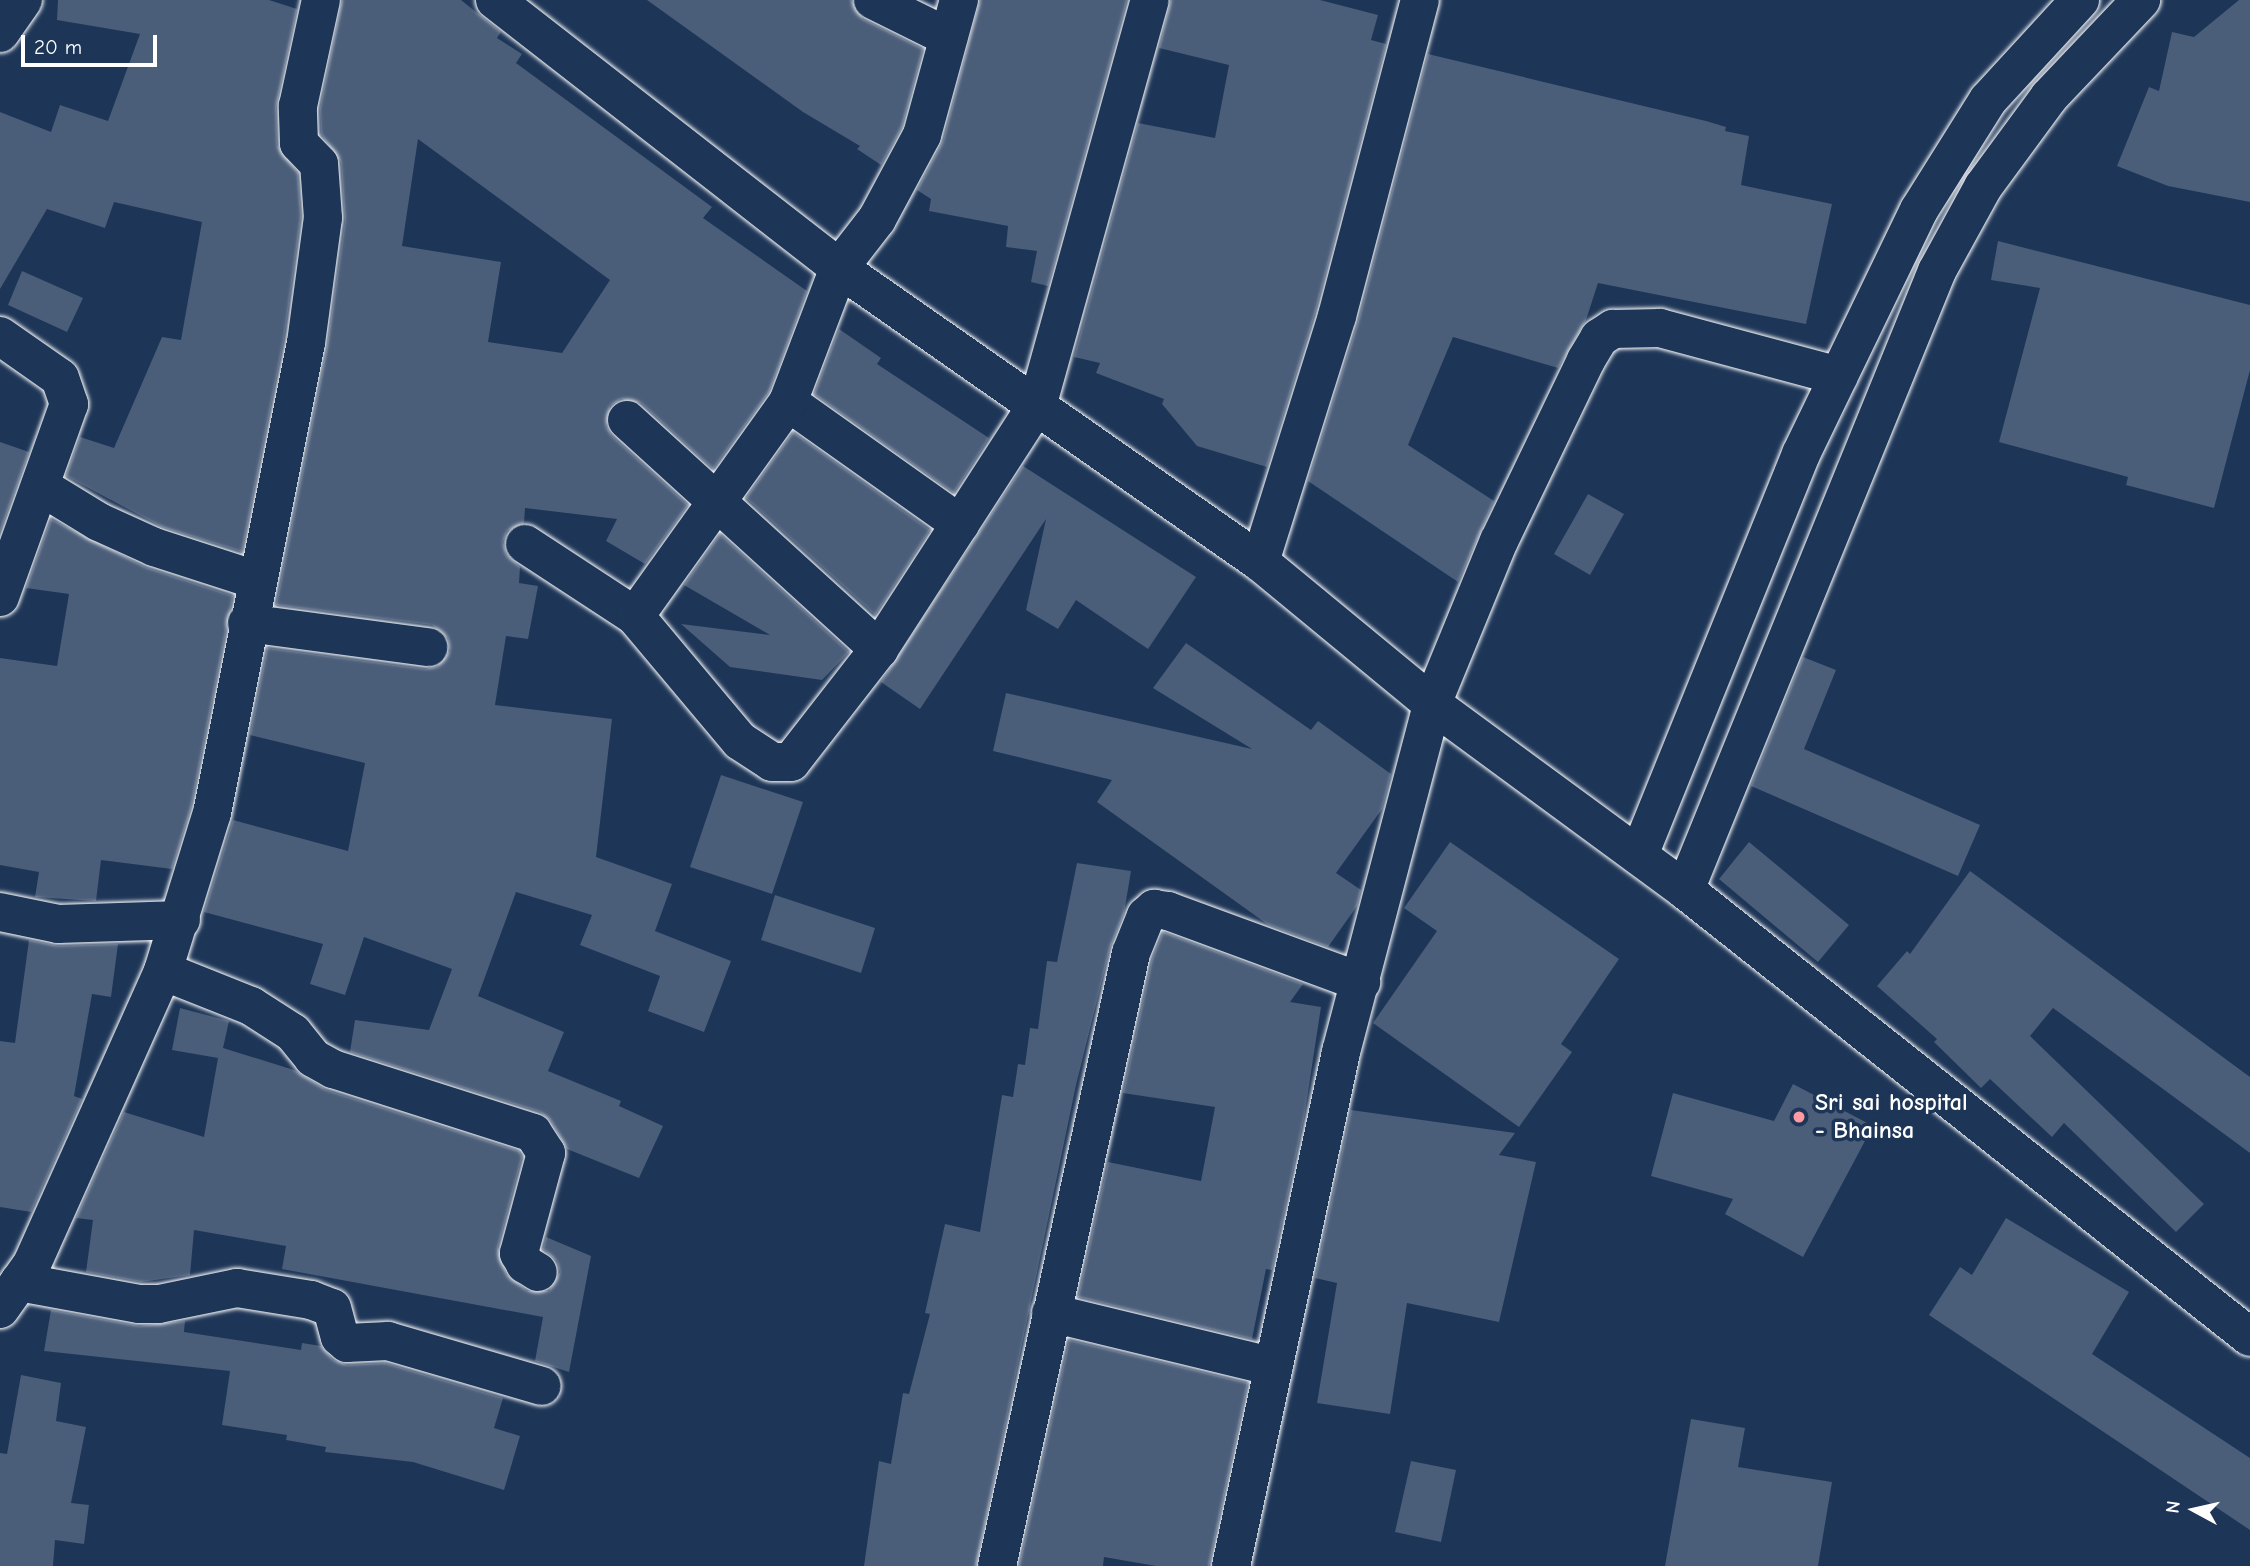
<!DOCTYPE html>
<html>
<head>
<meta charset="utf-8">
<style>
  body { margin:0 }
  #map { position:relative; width:2250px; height:1566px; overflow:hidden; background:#1d3557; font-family:"Comic Neue",sans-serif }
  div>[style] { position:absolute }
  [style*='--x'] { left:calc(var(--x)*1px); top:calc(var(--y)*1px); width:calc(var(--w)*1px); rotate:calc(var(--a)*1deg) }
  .building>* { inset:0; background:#4a5d79 }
  .roads { filter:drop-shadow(0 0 2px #fff) drop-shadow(0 0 2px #fff) }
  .minor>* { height:38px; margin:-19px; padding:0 19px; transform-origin:19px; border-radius:19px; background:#1d3557 }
  .tertiary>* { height:38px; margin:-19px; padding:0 19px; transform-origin:19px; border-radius:19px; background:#1d3557 }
  .secondary>* { height:38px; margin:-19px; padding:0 19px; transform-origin:19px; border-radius:19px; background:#1d3557 }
  .dots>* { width:19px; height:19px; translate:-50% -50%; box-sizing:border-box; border:4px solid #1d3557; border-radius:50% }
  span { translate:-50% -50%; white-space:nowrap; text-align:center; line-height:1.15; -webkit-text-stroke:7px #1d3557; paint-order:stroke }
  .poi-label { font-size:24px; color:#fff; font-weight:700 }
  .left { translate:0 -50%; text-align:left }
  .north { position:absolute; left:2159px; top:1475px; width:70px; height:70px; -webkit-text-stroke:5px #1d3557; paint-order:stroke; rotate:278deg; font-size:19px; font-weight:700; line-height:28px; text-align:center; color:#fff }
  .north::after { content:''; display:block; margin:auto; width:24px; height:32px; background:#fff; clip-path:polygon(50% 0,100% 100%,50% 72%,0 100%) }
  .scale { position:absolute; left:21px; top:35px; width:136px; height:32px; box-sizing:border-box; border:4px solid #fff; border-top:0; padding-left:9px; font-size:21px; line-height:24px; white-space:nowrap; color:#fff; -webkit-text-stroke:5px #1d3557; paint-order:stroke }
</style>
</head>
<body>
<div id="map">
  <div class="building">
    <i style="clip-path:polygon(58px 0,269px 0,297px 9px,276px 107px,277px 145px,298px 173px,301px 217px,284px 339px,242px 552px,162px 527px,66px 476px,80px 437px,114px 448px,162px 337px,181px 340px,202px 222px,114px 202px,105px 228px,47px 209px,0 289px,0 112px,51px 132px,60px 105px,108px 121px,140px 34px,57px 20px)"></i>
    <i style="clip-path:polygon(evenodd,342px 0,461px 0,501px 32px,497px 38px,522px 54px,516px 63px,712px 207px,703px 218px,807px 291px,769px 392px,713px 469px,641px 403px,621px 399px,610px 406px,606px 426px,612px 436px,688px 505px,645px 564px,606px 541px,617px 519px,525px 508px,524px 523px,507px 531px,503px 542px,506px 554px,520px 567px,519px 583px,538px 586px,528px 639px,506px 636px,495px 705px,612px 719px,596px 857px,672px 884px,655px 931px,731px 961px,704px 1032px,648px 1011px,660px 976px,580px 945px,592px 915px,516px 892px,478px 996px,564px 1032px,548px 1071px,621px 1101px,619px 1106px,663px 1126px,639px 1178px,567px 1149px,551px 1121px,540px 1112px,350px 1052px,355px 1020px,429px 1030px,452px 969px,364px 937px,345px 995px,310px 984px,323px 944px,204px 912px,233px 820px,348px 851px,365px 763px,250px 735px,267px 648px,425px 669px,437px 667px,450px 651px,448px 638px,432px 625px,276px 605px,327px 347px,345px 221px,341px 162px,321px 134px,320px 108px,342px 0,418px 139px,610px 280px,562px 353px,488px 342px,501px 262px,402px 246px,418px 139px)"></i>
    <i style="clip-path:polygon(647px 0,851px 0,863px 19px,923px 49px,902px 127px,881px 165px,857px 149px,860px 146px,803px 112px)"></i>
    <i style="clip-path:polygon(980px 0,1127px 0,1048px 286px,1031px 282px,1037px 251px,1006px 247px,1008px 226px,929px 211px,931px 199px,917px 190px,943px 141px)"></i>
    <i style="clip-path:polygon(1171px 0,1320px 0,1378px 15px,1371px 40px,1386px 44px,1316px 310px,1267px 467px,1197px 446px,1162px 404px,1164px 399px,1096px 373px,1100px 363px,1074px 357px,1138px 123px,1215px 138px,1229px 65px,1159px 48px)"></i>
    <i style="clip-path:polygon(2239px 0,2250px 0,2250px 202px,2168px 186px,2117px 166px,2149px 87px,2159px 91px,2172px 32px,2194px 37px)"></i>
    <i style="clip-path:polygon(1428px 54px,1706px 121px,1726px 127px,1725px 131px,1749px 136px,1741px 185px,1832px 204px,1806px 324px,1598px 283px,1586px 320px,1558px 368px,1453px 337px,1408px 445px,1494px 501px,1458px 582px,1308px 481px,1358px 322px)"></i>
    <i style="clip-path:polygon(1998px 241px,2250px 305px,2250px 370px,2214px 508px,2126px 485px,2128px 477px,1999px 442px,2040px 288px,1991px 280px)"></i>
    <i style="clip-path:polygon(22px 271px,83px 298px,67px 332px,8px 305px)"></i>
    <i style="clip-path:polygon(839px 329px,881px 358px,877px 364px,989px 438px,954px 493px,814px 394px)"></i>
    <i style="clip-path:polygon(793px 432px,930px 530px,875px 615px,746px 498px)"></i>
    <i style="clip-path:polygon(0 442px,29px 452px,0 532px)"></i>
    <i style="clip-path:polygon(1023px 466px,1196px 577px,1148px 649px,1076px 600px,1058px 629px,1026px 610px,1046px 519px,920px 709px,881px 682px)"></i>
    <i style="clip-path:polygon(1588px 494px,1624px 514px,1590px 575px,1554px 554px)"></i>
    <i style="clip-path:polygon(51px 519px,145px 567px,233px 596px,191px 808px,172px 869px,101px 860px,96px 901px,35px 897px,39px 872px,0 865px,0 658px,57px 666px,69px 594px,26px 588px)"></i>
    <i style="clip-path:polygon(720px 534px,849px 652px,822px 680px,730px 667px,681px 624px,770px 635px,684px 585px)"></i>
    <i style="clip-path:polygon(1186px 643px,1311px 730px,1318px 721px,1391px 774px,1382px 809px,1336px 873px,1361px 890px,1357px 906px,1328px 947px,1267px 924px,1097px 802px,1112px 780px,993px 751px,1006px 693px,1252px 749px,1153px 688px)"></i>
    <i style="clip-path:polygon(1803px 657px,1836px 670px,1804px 749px,1980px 825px,1958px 876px,1751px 786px)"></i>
    <i style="clip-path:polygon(721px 775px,803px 802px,772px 894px,690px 867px)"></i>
    <i style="clip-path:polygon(1450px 842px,1619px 959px,1561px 1044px,1572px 1052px,1519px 1127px,1373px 1023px,1437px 931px,1404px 908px)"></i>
    <i style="clip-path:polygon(1749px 842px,1849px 925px,1818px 962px,1719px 879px)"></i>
    <i style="clip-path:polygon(1077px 863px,1131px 871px,1124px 913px,1110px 948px,1076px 1085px,976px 1566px,864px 1566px,879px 1461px,891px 1464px,903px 1393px,909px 1394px,930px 1314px,925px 1313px,945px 1224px,980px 1232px,1002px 1095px,1013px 1097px,1018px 1064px,1025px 1065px,1030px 1028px,1038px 1029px,1047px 961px,1057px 962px)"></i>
    <i style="clip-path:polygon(1970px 871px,2250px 1077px,2250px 1153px,2053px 1008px,2030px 1036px,2204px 1204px,2176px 1232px,2064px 1123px,2052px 1137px,1990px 1079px,1981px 1088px,1934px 1042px,1937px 1039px,1877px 986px,1907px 951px,1910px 954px)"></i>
    <i style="clip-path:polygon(775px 895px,875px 928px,861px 973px,761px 940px)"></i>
    <i style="clip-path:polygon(1163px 932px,1303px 984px,1290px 1002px,1321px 1007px,1304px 1118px,1272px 1270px,1266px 1269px,1252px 1339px,1078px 1297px,1108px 1162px,1201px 1181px,1215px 1107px,1123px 1093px,1152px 959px)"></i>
    <i style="clip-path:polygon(29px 940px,58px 946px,118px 944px,111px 997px,92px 994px,74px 1096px,82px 1099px,31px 1212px,0 1207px,0 1041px,15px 1043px)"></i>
    <i style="clip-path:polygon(180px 1008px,229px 1021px,223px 1048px,294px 1070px,326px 1090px,519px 1151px,522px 1157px,498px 1247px,506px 1274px,527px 1291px,549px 1291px,560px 1272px,557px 1261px,543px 1249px,546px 1237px,591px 1256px,569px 1372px,535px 1361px,543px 1317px,282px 1269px,286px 1246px,194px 1230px,190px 1275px,141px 1282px,86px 1272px,93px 1220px,76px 1218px,124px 1112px,204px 1137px,218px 1058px,172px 1050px)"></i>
    <i style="clip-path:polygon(1793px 1084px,1873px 1126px,1803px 1257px,1725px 1214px,1733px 1199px,1651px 1176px,1673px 1093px,1774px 1121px)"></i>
    <i style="clip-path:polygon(1351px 1110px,1515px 1133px,1499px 1155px,1536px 1162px,1499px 1322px,1407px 1303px,1390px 1414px,1317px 1403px,1337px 1283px,1315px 1278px)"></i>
    <i style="clip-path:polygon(2006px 1218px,2129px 1292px,2092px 1354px,2250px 1458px,2250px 1530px,1929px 1315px,1960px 1267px,1972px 1275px)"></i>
    <i style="clip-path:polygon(51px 1310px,139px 1326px,185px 1321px,184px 1332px,301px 1350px,302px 1343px,321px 1346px,333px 1360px,347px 1365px,385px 1363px,503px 1398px,494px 1428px,520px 1436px,504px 1490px,413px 1462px,325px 1452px,326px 1447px,286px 1440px,287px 1435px,222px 1425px,230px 1371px,44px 1351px)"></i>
    <i style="clip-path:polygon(1069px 1340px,1248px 1383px,1209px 1566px,1156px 1566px,1104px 1557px,1103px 1566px,1019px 1566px)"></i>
    <i style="clip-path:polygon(21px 1375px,61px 1383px,56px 1421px,86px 1427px,71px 1503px,89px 1505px,84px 1544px,55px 1540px,53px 1566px,0 1566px,0 1453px,7px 1454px)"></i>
    <i style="clip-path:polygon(1691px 1419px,1745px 1428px,1738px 1467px,1832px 1482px,1818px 1566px,1665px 1566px)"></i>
    <i style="clip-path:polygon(1411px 1461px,1456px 1470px,1441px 1542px,1395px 1532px)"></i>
  </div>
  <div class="roads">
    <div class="minor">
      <i style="--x:873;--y:0;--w:84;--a:26.3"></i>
      <i style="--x:0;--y:33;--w:40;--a:-55.1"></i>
      <i style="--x:0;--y:336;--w:73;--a:35"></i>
      <i style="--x:60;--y:378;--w:28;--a:71"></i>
      <i style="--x:69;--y:404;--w:205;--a:109.7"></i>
      <i style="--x:788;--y:402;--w:211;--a:35.3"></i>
      <i style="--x:627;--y:420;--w:341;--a:42.3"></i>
      <i style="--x:40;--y:486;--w:69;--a:31.4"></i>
      <i style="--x:99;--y:522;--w:60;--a:24.4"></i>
      <i style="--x:154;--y:547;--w:107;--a:17.9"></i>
      <i style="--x:525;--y:544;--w:131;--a:33.2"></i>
      <i style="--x:635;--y:616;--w:163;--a:50"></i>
      <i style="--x:740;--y:741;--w:38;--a:33"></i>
      <i style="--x:772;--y:762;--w:19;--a:0"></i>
      <i style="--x:791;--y:762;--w:143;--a:-52.1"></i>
      <i style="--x:879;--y:649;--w:293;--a:-57.1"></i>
      <i style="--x:1038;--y:403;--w:418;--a:-74.5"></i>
      <i style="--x:1260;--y:562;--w:258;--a:-72.6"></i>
      <i style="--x:1337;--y:316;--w:327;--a:-75.3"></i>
      <i style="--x:635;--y:616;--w:263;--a:-54.4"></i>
      <i style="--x:788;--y:402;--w:143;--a:-69.2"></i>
      <i style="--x:839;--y:268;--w:62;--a:-52.2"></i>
      <i style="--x:877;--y:219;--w:95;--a:-61.8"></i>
      <i style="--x:922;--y:135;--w:140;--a:-74.7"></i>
      <i style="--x:247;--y:623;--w:183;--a:7.6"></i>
      <i style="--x:0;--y:912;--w:59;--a:11.7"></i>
      <i style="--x:58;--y:924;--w:123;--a:-1.9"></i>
      <i style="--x:163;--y:971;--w:95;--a:21.7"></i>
      <i style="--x:251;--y:1006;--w:50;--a:32.7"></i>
      <i style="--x:293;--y:1033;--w:32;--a:51"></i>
      <i style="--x:313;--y:1058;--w:23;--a:29"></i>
      <i style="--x:333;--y:1069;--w:210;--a:17.7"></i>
      <i style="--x:533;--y:1133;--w:24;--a:57"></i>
      <i style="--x:546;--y:1153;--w:104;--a:105.1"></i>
      <i style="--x:519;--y:1253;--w:13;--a:61"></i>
      <i style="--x:525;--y:1264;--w:15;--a:32"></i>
      <i style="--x:19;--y:1282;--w:122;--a:10.4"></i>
      <i style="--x:139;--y:1304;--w:20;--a:0"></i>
      <i style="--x:159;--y:1304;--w:80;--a:-11.6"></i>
      <i style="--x:237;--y:1288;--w:75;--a:9.2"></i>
      <i style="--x:311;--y:1300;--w:22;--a:21"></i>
      <i style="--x:332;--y:1308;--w:30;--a:75"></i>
      <i style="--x:340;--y:1337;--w:9;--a:41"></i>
      <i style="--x:347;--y:1343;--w:41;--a:-2.8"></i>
      <i style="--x:388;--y:1341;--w:160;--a:16.3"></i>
      <i style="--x:0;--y:1309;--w:55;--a:-54.6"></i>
      <i style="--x:32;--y:1264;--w:321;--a:-65.9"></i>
      <i style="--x:163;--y:971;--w:165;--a:-72.8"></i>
      <i style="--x:212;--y:813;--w:479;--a:-78.7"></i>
      <i style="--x:306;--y:343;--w:126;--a:-82.3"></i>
      <i style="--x:323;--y:218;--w:54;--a:-94.2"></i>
      <i style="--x:319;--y:164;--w:29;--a:-134"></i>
      <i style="--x:299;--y:143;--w:37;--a:-92"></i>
      <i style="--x:298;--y:106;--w:108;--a:-77.8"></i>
      <i style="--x:1051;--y:1313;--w:229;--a:13.6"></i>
      <i style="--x:997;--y:1566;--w:627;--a:-77.67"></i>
      <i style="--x:1131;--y:953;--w:40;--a:-68"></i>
      <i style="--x:1146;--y:916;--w:11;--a:-41"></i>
      <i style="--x:1154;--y:909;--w:14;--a:8"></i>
      <i style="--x:1168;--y:911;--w:206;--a:20.2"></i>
      <i style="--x:1231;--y:1566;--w:526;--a:-77.92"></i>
      <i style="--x:1341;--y:1052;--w:360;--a:-75.3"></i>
      <i style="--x:1432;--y:704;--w:176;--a:-67.7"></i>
      <i style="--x:1499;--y:541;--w:201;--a:-64.3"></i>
      <i style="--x:1586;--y:360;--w:26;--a:-59"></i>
      <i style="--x:1599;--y:338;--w:17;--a:-33"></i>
      <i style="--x:1613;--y:329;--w:47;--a:-1.2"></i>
      <i style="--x:1660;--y:328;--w:185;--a:15"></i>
    </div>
    <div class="tertiary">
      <i style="--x:1639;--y:855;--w:432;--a:-68"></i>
      <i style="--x:1801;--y:454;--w:271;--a:-64.2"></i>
      <i style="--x:1919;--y:210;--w:130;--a:-57.9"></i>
      <i style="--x:1988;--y:100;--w:136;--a:-47.4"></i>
      <i style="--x:1685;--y:890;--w:668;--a:-67.85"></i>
      <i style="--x:1937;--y:271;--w:96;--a:-61.3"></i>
      <i style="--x:1983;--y:187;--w:112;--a:-53.7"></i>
      <i style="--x:2049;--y:97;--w:134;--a:-46.5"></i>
    </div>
    <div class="secondary">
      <i style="--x:495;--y:0;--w:436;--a:37.9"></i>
      <i style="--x:839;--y:268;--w:513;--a:34.93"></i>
      <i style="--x:1260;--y:562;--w:223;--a:39.5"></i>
      <i style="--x:1432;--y:704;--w:314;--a:36.3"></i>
      <i style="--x:1685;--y:890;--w:720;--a:38.35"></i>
    </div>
  </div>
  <div class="dots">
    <i style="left:1799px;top:1117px;background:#ff9aa2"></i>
  </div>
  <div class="poi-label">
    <span class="left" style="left:1815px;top:1117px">Sri sai hospital<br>- Bhainsa</span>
  </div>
  <div class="north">N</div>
  <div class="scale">20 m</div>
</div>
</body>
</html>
